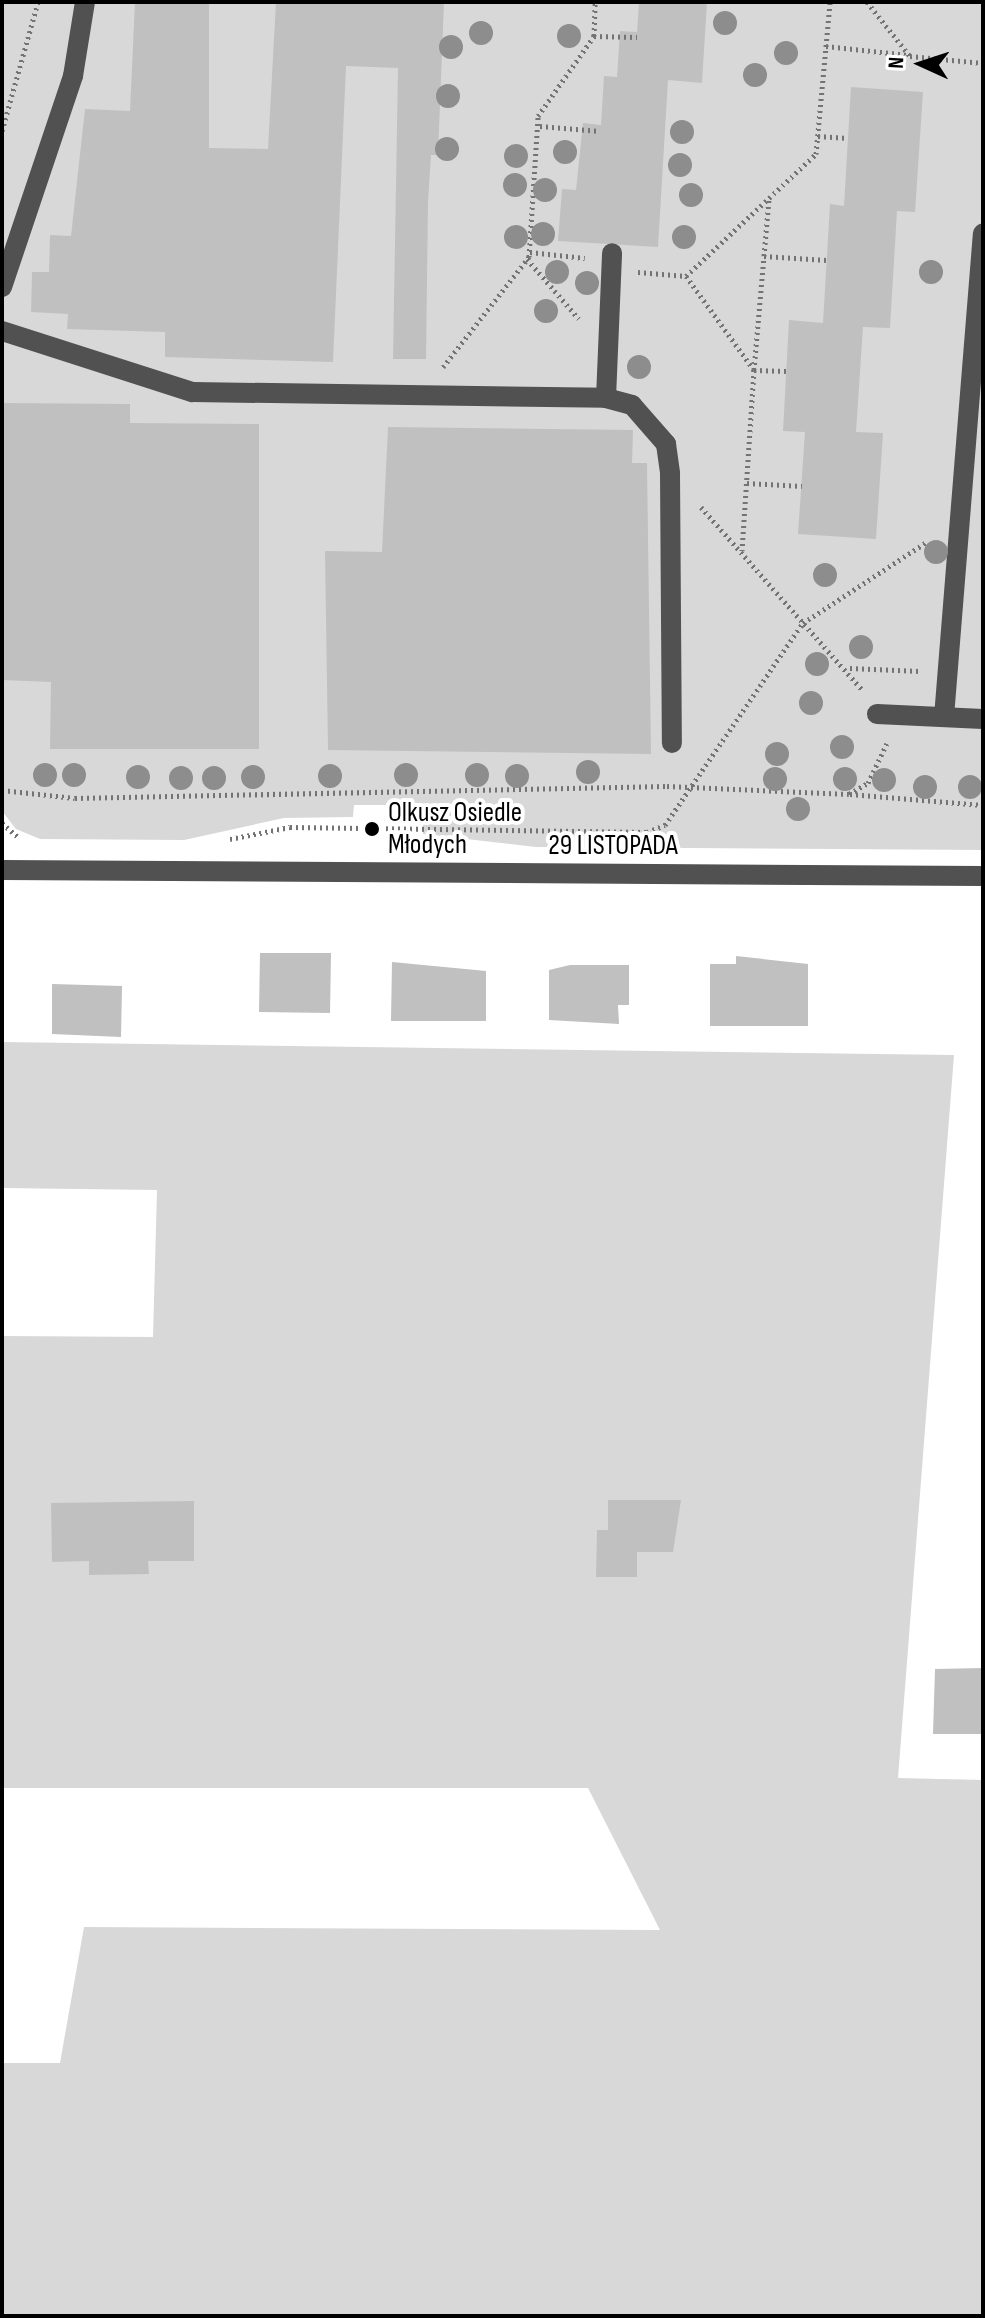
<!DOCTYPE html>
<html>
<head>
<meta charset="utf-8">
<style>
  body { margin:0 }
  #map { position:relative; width:985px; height:2318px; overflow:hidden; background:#fff; font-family:"Sofia Sans Condensed",sans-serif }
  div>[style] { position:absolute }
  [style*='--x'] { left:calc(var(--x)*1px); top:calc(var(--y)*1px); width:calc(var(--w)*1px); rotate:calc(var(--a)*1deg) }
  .green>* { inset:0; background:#d8d8d8 }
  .building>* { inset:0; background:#c0c0c0 }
  .path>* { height:5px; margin-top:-2.5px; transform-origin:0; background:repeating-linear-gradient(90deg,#737373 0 2px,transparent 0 6px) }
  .minor>* { height:20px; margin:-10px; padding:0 10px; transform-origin:10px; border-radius:10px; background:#515151 }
  .trees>* { width:24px; height:24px; margin:-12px; border-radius:50%; background:#8d8d8d }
  .dots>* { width:22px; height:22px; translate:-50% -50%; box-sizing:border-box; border:4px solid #fff; border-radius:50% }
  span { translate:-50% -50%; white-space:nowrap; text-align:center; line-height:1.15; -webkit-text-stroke:8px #fff; paint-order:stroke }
  .poi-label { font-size:28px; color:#000 }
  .left { translate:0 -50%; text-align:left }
  .street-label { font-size:28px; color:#000 }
  .frame { position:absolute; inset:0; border:4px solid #000; pointer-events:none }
  .north { position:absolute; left:881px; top:24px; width:80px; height:80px; -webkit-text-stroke:6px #fff; paint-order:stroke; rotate:273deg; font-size:22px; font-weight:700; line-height:32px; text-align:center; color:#000 }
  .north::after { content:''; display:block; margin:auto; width:28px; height:36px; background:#000; clip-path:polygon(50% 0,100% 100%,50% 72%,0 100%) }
</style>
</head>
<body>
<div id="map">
  <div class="green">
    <i style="clip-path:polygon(2px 2px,983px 2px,983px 850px,536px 847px,423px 834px,423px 825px,389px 818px,389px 805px,354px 805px,353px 817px,284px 818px,184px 840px,40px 839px,16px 829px,2px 811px)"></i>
    <i style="clip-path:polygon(2px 1042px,954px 1055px,898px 1778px,983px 1780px,983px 2316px,2px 2316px,2px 2063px,60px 2063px,84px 1927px,660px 1930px,588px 1788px,2px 1788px,2px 1336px,153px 1337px,157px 1190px,2px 1188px)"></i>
  </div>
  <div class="building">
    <i style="clip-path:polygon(135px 2px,209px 2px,209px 148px,268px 149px,276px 2px,444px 2px,438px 155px,431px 155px,428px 203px,426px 359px,393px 359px,398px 68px,346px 66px,333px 362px,165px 357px,165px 332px,67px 329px,68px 314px,31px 312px,32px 272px,49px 272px,50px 235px,71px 236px,85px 109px,130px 111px)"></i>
    <i style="clip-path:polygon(639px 2px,707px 2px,702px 83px,668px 80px,658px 247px,558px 241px,562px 189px,576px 190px,583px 123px,601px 125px,604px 76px,617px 77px,620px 31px,637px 32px)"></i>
    <i style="clip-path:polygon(851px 87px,923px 92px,915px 212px,897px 211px,890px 328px,863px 327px,856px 432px,883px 433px,876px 539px,798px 534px,805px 432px,783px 431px,789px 320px,823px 323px,830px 204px,844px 206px)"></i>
    <i style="clip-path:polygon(2px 403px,130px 404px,130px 423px,259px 424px,259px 749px,50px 749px,51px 682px,2px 680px)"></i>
    <i style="clip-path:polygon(388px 427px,633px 430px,632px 463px,647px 463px,651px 754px,328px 750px,325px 551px,382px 552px)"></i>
    <i style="clip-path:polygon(260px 953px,331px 953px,330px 1013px,259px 1012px)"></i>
    <i style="clip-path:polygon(736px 956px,808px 964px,808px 1026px,710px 1026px,710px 964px,736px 964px)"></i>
    <i style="clip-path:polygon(392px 962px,486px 971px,486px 1021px,391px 1021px)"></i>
    <i style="clip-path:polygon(570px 965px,629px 965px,629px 1005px,618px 1005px,619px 1024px,549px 1020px,549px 970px)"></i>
    <i style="clip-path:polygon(52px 984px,122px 986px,121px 1037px,52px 1034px)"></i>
    <i style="clip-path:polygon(608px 1500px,681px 1500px,673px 1552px,637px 1552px,637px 1577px,596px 1577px,597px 1530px,608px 1530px)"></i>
    <i style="clip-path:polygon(194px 1501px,194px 1561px,148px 1561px,149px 1574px,89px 1575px,89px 1561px,52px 1562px,51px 1503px)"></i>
    <i style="clip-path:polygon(983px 1668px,983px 1734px,933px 1734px,935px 1669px)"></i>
  </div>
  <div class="path">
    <i style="--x:867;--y:2;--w:69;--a:51.5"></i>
    <i style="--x:910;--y:56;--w:73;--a:5.5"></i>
    <i style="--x:594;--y:36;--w:43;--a:1.3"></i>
    <i style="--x:826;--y:46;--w:83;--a:6.2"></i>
    <i style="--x:540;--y:126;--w:60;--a:4.8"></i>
    <i style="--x:2;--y:131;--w:134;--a:-74.4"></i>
    <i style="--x:818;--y:136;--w:30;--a:4"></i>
    <i style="--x:530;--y:252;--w:55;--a:6.2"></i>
    <i style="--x:764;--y:256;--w:57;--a:-85"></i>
    <i style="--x:527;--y:259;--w:79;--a:49.1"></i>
    <i style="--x:638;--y:272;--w:48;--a:4.8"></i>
    <i style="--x:686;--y:276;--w:178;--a:-43.2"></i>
    <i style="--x:816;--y:154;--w:153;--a:-84.7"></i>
    <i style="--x:686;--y:276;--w:116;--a:54.1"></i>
    <i style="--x:754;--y:370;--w:181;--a:93.8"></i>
    <i style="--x:443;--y:367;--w:140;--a:-52"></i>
    <i style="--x:529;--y:257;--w:141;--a:-86.3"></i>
    <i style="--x:538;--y:116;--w:98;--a:-55"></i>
    <i style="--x:594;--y:36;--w:34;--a:-88"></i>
    <i style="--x:786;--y:371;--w:32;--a:-178"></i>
    <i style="--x:754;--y:370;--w:114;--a:-85"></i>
    <i style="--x:764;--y:256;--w:63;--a:3.6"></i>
    <i style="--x:747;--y:483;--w:55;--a:3.1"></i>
    <i style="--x:701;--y:507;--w:245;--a:48.6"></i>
    <i style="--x:850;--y:668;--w:70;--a:2.5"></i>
    <i style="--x:2;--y:790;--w:73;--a:6.3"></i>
    <i style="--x:75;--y:798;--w:592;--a:-1.16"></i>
    <i style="--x:667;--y:786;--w:182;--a:2.5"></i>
    <i style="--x:849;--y:794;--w:22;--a:-30"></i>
    <i style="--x:868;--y:783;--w:44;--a:-64.6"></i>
    <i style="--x:850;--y:794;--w:133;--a:4.7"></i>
    <i style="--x:2;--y:823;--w:23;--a:41"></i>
    <i style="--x:230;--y:839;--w:61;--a:-11.3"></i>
    <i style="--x:290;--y:827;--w:357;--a:0.8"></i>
    <i style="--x:647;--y:832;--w:19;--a:-21"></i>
    <i style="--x:665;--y:825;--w:245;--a:-55.7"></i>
    <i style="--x:803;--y:623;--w:148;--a:-33.2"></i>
  </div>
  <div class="minor">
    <i style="--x:2;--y:287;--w:223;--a:-71.4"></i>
    <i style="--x:73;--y:76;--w:75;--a:-80.8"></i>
    <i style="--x:2;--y:331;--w:200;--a:17.8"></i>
    <i style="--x:192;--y:392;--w:414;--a:0.8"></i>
    <i style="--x:606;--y:398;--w:27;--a:15"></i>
    <i style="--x:632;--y:405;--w:52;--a:48.9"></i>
    <i style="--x:666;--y:444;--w:30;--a:82"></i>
    <i style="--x:670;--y:474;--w:269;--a:89.6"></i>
    <i style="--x:606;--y:398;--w:145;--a:-87.6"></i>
    <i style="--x:877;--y:714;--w:106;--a:2.7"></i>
    <i style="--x:944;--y:717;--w:485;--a:-85.4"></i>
    <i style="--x:2;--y:870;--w:981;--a:0.35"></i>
  </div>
  <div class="trees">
    <i style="left:725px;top:23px"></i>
    <i style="left:481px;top:33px"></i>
    <i style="left:569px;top:36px"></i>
    <i style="left:451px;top:47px"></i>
    <i style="left:786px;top:53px"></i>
    <i style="left:755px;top:75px"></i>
    <i style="left:448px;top:96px"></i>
    <i style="left:682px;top:132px"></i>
    <i style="left:447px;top:149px"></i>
    <i style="left:565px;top:152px"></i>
    <i style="left:516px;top:156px"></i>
    <i style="left:680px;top:165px"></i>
    <i style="left:515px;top:185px"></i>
    <i style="left:545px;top:190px"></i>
    <i style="left:691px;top:195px"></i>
    <i style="left:543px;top:234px"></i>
    <i style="left:516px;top:237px"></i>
    <i style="left:684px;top:237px"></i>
    <i style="left:557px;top:272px"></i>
    <i style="left:931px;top:272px"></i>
    <i style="left:587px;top:283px"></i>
    <i style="left:546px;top:311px"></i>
    <i style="left:639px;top:367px"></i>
    <i style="left:936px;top:552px"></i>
    <i style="left:825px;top:575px"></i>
    <i style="left:861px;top:647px"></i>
    <i style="left:817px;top:664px"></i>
    <i style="left:811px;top:703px"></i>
    <i style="left:842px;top:747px"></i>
    <i style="left:777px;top:754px"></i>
    <i style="left:588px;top:772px"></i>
    <i style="left:45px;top:775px"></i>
    <i style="left:74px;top:775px"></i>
    <i style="left:406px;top:775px"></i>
    <i style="left:477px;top:775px"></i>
    <i style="left:330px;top:776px"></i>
    <i style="left:517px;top:776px"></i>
    <i style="left:138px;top:777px"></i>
    <i style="left:253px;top:777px"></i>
    <i style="left:181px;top:778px"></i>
    <i style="left:214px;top:778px"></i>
    <i style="left:775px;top:779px"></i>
    <i style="left:845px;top:779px"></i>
    <i style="left:884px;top:780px"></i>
    <i style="left:925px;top:787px"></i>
    <i style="left:970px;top:787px"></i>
    <i style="left:798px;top:809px"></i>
  </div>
  <div class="dots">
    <i style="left:372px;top:829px;background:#000"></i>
  </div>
  <div class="poi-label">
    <span class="left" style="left:388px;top:829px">Olkusz Osiedle<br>Młodych</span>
  </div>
  <div class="street-label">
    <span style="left:613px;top:846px">29 LISTOPADA</span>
  </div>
  <div class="frame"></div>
  <div class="north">N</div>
</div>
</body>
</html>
